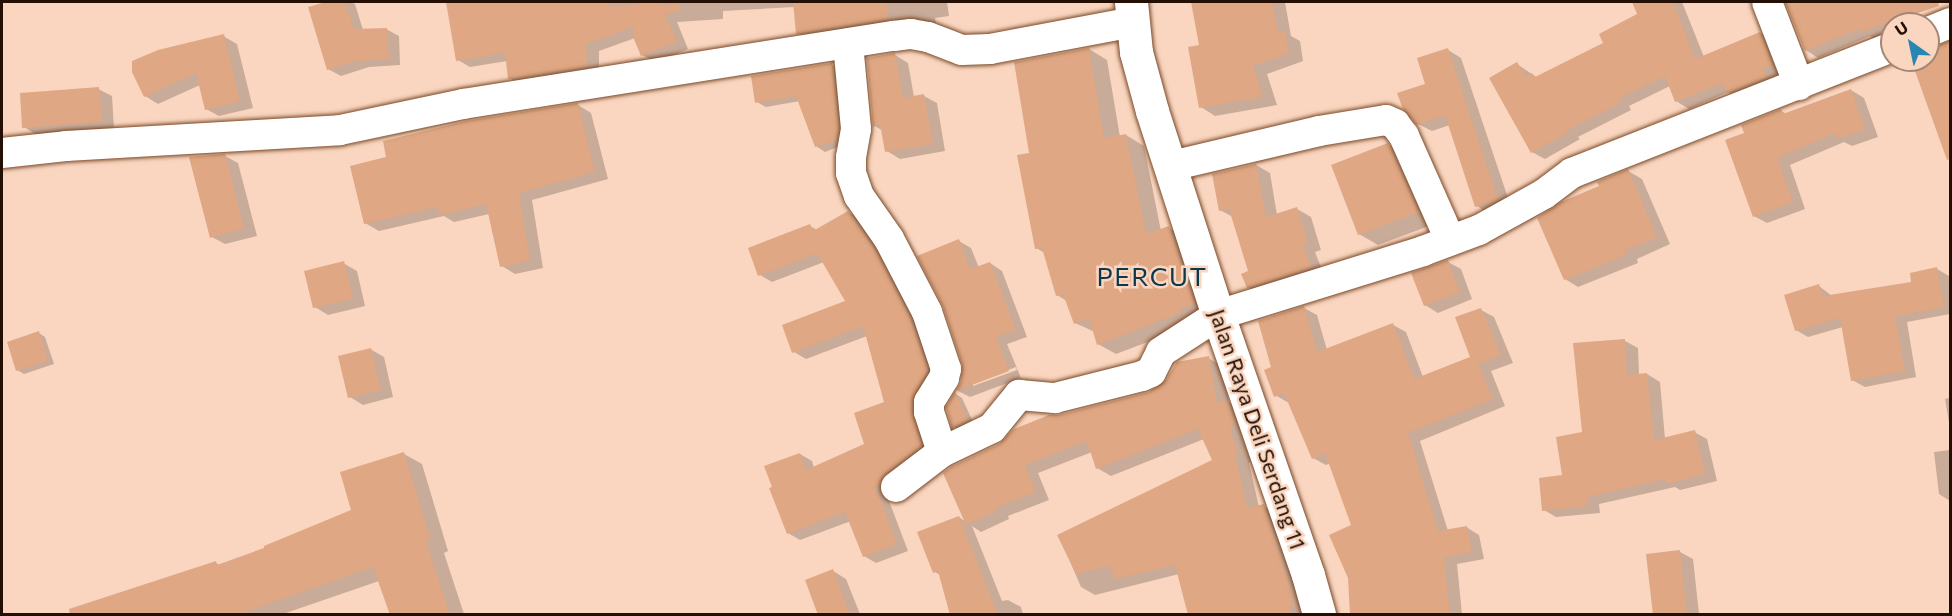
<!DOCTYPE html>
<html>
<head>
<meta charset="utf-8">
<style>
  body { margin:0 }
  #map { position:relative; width:1952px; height:616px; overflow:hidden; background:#fad6c0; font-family:Commissioner,sans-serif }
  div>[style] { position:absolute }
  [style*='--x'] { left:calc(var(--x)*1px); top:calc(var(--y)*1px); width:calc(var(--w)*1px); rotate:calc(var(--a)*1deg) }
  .shadow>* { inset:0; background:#0003 }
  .building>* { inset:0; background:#dfa783 }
  .roads { filter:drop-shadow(0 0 2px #7a4826) drop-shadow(0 0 2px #7a4826) }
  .minor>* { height:30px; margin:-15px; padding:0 15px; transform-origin:15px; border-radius:15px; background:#fff }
  .tertiary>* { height:33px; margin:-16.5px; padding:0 16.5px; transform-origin:16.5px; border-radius:16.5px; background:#fff }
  span { translate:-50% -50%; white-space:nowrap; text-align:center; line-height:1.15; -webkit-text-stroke:5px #fad6c0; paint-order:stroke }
  .street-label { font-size:22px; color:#230f03 }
  .quarter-label { font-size:26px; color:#0a384d; letter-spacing:1.5px }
  .frame { position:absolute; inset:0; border:3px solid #230f03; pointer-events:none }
  .north { position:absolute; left:1880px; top:12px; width:60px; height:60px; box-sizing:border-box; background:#fad6c0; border:2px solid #a48674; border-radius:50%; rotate:327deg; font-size:16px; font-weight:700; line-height:24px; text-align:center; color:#230f03 }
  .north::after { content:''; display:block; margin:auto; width:21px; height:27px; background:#2886b2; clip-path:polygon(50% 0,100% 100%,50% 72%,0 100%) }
</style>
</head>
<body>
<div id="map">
  <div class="shadow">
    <i style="clip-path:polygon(331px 2px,350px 2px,355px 4px,363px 30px,386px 29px,399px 36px,400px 65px,369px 67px,341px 76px,328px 69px,310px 8px)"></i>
    <i style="clip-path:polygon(448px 2px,947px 2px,949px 16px,935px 18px,936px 23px,810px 40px,797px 33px,795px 7px,723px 11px,723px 19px,677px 22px,688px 49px,655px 62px,642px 55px,635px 38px,599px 51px,599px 74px,522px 86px,510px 78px,507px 61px,470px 67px,458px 60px)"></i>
    <i style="clip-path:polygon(1193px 2px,1285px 2px,1291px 36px,1300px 41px,1303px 61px,1267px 74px,1277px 105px,1215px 116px,1201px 107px,1201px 46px)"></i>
    <i style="clip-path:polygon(1634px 2px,1682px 2px,1704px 57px,1760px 33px,1772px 40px,1784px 72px,1775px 75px,1779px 85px,1741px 100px,1728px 92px,1689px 109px,1676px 101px,1670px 86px,1629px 106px,1631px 110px,1578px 137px,1580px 139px,1545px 159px,1532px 152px,1517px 64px,1538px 78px,1605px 44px,1639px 15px)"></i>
    <i style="clip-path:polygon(1786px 2px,1922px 2px,1901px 6px,1907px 24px,1892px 24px,1892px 33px,1874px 39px,1870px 36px,1818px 58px,1806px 50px)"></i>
    <i style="clip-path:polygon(223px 36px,237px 44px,253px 108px,219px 116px,206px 109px,200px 85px,158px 104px,145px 96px)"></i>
    <i style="clip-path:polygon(1950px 43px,1950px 121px,1945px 122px,1913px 60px,1928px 60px,1928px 51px)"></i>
    <i style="clip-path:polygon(1089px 49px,1107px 60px,1120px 137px,1126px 135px,1144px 146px,1161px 231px,1169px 228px,1187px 238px,1212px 314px,1200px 322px,1116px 354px,1098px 344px,1095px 332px,1075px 323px,1067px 301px,1057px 295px,1045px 253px,1036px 248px,1031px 154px)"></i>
    <i style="clip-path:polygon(1448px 50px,1461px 58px,1511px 207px,1490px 214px,1477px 206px,1450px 125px,1432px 131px,1418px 124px,1426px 85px)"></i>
    <i style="clip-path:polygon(895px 55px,908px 63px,914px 97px,924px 96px,937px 103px,945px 151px,900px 159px,887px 151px,883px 131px,875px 126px)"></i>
    <i style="clip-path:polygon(832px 65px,841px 70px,845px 144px,825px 152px,816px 146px,800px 101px,766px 107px,757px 102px,752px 77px)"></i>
    <i style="clip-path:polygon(98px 89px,112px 96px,114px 129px,37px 135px,24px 127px)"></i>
    <i style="clip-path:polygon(1851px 90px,1864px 98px,1878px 137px,1852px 146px,1844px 142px,1790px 165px,1805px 209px,1767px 223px,1754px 216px,1781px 111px,1787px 114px)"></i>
    <i style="clip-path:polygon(578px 105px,591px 113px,608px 179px,532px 200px,543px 268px,515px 274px,502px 266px,489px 214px,454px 222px,444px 216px,379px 231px,365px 223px,388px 158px)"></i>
    <i style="clip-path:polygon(1388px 145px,1407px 156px,1437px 223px,1378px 245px,1359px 234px)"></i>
    <i style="clip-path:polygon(225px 156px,238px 163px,257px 236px,225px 244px,212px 237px)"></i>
    <i style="clip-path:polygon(1256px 165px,1270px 173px,1277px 215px,1297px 209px,1311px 217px,1321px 250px,1315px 252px,1324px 275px,1261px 295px,1248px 287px,1249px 272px,1233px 217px,1220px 210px)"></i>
    <i style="clip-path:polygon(1628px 171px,1642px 179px,1670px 244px,1637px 259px,1638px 263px,1578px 287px,1565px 279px,1601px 187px)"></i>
    <i style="clip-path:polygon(848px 212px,860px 219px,886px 256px,940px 377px,933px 453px,886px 493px,908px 551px,876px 563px,864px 556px,851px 521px,800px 540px,788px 533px,800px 454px,812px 461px,814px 468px,866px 444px,886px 403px,867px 336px,806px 359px,794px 352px,847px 302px,824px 262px,772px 282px,760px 275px,810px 226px,817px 230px)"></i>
    <i style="clip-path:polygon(evenodd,959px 241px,971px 248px,979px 268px,990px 263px,1002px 271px,1027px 337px,1007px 344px,1021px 378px,970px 397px,958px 391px,962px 382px,964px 363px,959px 241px,1016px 367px,1017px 370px,973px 386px,973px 383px,1016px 367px)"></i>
    <i style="clip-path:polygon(1448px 262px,1461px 269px,1472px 299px,1438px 313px,1425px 305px)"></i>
    <i style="clip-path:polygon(343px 263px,357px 271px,365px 306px,328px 315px,315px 307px)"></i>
    <i style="clip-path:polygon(1937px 269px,1949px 276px,1950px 314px,1907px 322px,1916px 377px,1865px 387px,1852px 380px,1843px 327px,1808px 337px,1796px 330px,1819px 286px,1832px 296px,1913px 283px)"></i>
    <i style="clip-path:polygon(1304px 308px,1317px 315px,1327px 350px,1393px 325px,1406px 332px,1423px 377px,1472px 358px,1481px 310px,1494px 317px,1513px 363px,1491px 371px,1505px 406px,1420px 441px,1448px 531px,1466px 527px,1479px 535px,1484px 559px,1457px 564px,1462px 614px,1351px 614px,1353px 526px,1331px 463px,1326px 465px,1313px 458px,1289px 403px,1275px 395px,1273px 368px)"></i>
    <i style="clip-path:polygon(39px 333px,45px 337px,54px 364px,24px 374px,17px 370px)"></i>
    <i style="clip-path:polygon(1625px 341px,1638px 348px,1639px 375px,1647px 374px,1660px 382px,1665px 439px,1694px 432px,1707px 439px,1717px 481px,1680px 490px,1675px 487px,1599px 504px,1600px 513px,1556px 517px,1544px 510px,1564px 477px)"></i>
    <i style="clip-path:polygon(370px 349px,384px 357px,393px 397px,363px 405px,350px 397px)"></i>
    <i style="clip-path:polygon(1208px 358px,1222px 366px,1229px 402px,1241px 409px,1246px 437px,1243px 438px,1251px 462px,1249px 463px,1259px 507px,1263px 506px,1277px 514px,1307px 614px,1189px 614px,1179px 574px,1095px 595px,1081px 587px,1059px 536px,1214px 460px,1204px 439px,1111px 476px,1097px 468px,1092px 452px,1038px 473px,1049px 500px,1008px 516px,1009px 519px,981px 532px,972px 526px,1002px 601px,1008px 600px,1021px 607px,1023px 614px,952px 614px,940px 575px,935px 572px,959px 517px,966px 522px,1059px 416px,1150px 393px)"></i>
    <i style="clip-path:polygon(956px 394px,962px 398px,974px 424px,960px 431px,954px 427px)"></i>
    <i style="clip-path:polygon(1950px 398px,1950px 428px,1945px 399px)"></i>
    <i style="clip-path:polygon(1950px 450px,1950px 501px,1939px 494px,1934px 452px)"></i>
    <i style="clip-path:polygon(404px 454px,422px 464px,448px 551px,444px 553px,464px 614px,391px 614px,379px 581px,283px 614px,115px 614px,216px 563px,221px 566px,266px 549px,353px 511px)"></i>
    <i style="clip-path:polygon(1680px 552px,1693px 559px,1699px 614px,1655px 614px)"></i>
    <i style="clip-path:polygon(833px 571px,846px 579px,860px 614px,819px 614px)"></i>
  </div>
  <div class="building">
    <i style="clip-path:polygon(326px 2px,345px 2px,354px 29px,387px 28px,389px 59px,356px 61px,327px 70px,308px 7px)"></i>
    <i style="clip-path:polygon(446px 2px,607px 2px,609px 7px,660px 2px,661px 5px,679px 4px,680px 10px,665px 15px,677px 42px,641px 56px,634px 39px,634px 27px,586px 44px,587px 67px,508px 79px,505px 53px,456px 61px)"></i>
    <i style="clip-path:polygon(793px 2px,886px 2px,889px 19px,796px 34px)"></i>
    <i style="clip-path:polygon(1191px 2px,1272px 2px,1278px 32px,1285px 31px,1289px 53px,1253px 66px,1263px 97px,1199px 108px,1188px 47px,1199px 45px)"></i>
    <i style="clip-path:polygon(1632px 2px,1673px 2px,1695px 59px,1760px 32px,1773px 65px,1763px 68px,1767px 78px,1727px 93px,1722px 83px,1675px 102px,1665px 76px,1618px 99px,1620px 103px,1567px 130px,1568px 132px,1531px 153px,1489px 78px,1517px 62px,1526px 77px,1532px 73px,1535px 77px,1603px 43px,1599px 34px,1637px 14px)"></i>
    <i style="clip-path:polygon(1785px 2px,1938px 2px,1939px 6px,1860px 32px,1859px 29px,1805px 51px)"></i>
    <i style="clip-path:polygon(224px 34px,240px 101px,205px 110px,196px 73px,144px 97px,132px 72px,132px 61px,158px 50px)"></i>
    <i style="clip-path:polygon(1950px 41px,1950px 159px,1947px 160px,1911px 60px,1928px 60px,1928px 49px)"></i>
    <i style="clip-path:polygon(1089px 48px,1104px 138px,1126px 134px,1146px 234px,1169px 226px,1195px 304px,1181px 308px,1182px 312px,1097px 345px,1089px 318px,1074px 324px,1063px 294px,1056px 296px,1042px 248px,1035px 249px,1017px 155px,1029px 153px,1014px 62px)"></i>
    <i style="clip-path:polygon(1448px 48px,1498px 200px,1475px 207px,1445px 115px,1417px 125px,1403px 109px,1397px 93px,1425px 84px,1417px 58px)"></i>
    <i style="clip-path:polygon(895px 53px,903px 98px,924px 94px,933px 144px,885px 152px,880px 124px,873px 127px,867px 58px)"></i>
    <i style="clip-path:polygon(832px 63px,839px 128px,837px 140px,815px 147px,796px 96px,755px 103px,751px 76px)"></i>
    <i style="clip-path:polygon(99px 87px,102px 122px,22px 128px,20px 93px)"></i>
    <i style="clip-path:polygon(1851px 89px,1865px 129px,1837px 139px,1835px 133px,1777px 158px,1793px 202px,1753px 217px,1725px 140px,1744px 133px,1741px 125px,1781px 109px,1783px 114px)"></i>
    <i style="clip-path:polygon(578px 103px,595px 172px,519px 193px,530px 260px,500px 267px,486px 204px,439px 215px,438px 207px,364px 224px,350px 166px,386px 157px,383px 141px,466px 121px)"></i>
    <i style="clip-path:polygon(1388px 143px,1419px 212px,1358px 235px,1331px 165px)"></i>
    <i style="clip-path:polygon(225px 154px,244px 228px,210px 238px,189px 157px)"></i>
    <i style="clip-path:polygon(1256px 164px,1266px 217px,1297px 207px,1308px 243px,1303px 245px,1311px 268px,1247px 288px,1241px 274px,1248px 271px,1229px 209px,1219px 211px,1212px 174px)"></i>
    <i style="clip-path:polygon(1628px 169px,1657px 237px,1624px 251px,1626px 255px,1564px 280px,1537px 218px,1561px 202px,1599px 186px,1597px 182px)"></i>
    <i style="clip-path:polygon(848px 211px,874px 248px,911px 319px,928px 370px,912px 402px,913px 417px,922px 446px,886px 473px,879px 485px,875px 486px,897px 544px,863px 557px,845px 512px,787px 534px,769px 488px,772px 487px,764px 466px,800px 453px,806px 470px,864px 444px,854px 413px,884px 402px,863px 326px,792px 353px,782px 325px,845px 301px,817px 253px,758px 276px,748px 248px,810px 224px,813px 231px)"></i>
    <i style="clip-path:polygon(959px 239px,970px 269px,990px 262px,1016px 330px,996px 337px,1009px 371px,956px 391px,961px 382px,962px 364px,943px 306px,917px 256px)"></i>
    <i style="clip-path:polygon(1448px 260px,1460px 292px,1424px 306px,1411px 273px)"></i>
    <i style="clip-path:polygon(344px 261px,353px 299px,313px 308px,304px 271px)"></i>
    <i style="clip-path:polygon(1937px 267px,1944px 307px,1895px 316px,1905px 371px,1851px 381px,1840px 318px,1795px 331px,1784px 295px,1819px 284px,1823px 296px,1911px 282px,1910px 273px)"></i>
    <i style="clip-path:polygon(1304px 306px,1317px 352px,1393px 323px,1414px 379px,1470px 357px,1455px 317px,1481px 308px,1501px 355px,1478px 364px,1493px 399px,1408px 433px,1438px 531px,1467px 526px,1472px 552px,1444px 557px,1450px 615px,1350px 615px,1348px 578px,1329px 535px,1351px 525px,1325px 453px,1312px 459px,1284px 393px,1274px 397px,1264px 370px,1271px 367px,1258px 321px)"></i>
    <i style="clip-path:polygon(39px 331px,48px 361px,16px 371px,7px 342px)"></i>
    <i style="clip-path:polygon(1625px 339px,1627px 375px,1647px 373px,1654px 440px,1695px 430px,1705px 474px,1666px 484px,1665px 479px,1587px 497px,1588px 506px,1542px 511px,1539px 478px,1562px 475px,1556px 437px,1582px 432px,1573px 343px)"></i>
    <i style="clip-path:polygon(371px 348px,381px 390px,348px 398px,338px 356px)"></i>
    <i style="clip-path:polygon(1209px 356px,1217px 403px,1227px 400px,1235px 423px,1231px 424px,1233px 430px,1230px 431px,1238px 454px,1235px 455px,1247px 508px,1264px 504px,1295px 605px,1289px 606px,1291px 615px,1188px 615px,1175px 565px,1116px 579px,1110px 566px,1076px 574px,1057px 535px,1212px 460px,1198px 429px,1096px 469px,1087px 441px,1025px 465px,1036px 492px,995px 508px,996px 511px,966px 525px,943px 473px,951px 467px,999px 444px,1014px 429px,1049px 415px,1059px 415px,1149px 392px,1166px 380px,1177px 362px)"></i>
    <i style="clip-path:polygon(955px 392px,968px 420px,952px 428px,946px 407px)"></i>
    <i style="clip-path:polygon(404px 452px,431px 541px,426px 542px,450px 615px,390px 615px,373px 567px,237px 615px,70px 615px,69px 609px,216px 561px,217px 565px,264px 548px,264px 546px,351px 510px,340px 472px)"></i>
    <i style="clip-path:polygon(959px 516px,998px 615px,950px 615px,938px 571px,933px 573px,917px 532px)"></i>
    <i style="clip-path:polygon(1680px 550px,1687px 615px,1653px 615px,1646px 554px)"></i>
    <i style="clip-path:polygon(833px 569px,850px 615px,818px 615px,805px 580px)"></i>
  </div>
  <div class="roads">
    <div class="minor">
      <i style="--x:1767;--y:2;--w:89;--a:68.9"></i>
      <i style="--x:1928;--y:32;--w:24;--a:-22"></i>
      <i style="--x:848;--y:44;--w:85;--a:84.6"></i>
      <i style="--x:856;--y:129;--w:28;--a:100"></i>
      <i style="--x:851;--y:157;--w:16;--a:90"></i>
      <i style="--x:851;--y:173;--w:24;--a:71"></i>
      <i style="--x:859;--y:196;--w:52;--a:55.1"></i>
      <i style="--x:889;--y:239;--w:82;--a:62.5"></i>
      <i style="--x:927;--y:312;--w:60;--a:71.6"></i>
      <i style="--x:946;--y:369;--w:9;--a:103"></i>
      <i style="--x:944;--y:378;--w:28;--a:122"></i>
      <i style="--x:929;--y:402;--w:10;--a:90"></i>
      <i style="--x:929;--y:412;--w:42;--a:72"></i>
      <i style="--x:2;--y:153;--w:64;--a:-6.2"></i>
      <i style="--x:66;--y:146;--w:274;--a:-3.3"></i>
      <i style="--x:340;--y:130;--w:126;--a:-11.9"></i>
      <i style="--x:463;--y:104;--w:436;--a:-9"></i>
      <i style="--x:894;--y:36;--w:17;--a:-7"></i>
      <i style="--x:911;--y:34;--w:17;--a:10"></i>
      <i style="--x:928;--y:37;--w:36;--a:21"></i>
      <i style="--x:962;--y:50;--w:28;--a:-2"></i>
      <i style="--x:990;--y:49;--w:146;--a:-10.7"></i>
      <i style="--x:1171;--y:166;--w:152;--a:-13.3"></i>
      <i style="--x:1319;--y:131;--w:68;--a:-9.3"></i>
      <i style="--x:1386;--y:120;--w:10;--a:24"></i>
      <i style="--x:1395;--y:124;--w:15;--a:53"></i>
      <i style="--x:1404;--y:136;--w:114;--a:66.1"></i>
      <i style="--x:896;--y:487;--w:58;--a:-37.3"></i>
      <i style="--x:942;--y:452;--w:55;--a:-25.6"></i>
      <i style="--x:992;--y:428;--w:43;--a:-50.7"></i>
      <i style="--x:1019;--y:395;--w:36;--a:5"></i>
      <i style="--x:1055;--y:398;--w:90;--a:-14.2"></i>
      <i style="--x:1142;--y:376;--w:10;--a:-24"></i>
      <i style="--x:1151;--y:372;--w:22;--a:-63"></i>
      <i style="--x:1161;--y:352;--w:68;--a:-33"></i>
      <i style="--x:1218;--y:315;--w:215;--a:-17.3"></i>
      <i style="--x:1423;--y:251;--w:60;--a:-20.6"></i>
      <i style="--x:1479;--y:230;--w:74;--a:-29"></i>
      <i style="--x:1544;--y:194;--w:35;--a:-37"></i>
      <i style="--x:1572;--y:173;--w:344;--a:-21.5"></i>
    </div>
    <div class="tertiary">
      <i style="--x:1131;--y:2;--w:50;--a:84.3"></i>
      <i style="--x:1136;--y:52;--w:61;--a:74.8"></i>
      <i style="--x:1152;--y:111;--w:214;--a:72.1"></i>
      <i style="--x:1218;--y:315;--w:275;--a:70.9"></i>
      <i style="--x:1308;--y:575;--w:41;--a:74.2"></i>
    </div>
  </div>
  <div class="street-label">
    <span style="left:1258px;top:429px;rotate:71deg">Jalan Raya Deli Serdang 11</span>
  </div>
  <div class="quarter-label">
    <span style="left:1152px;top:276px">PERCUT</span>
  </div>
  <div class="frame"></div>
  <div class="north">U</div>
</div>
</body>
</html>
